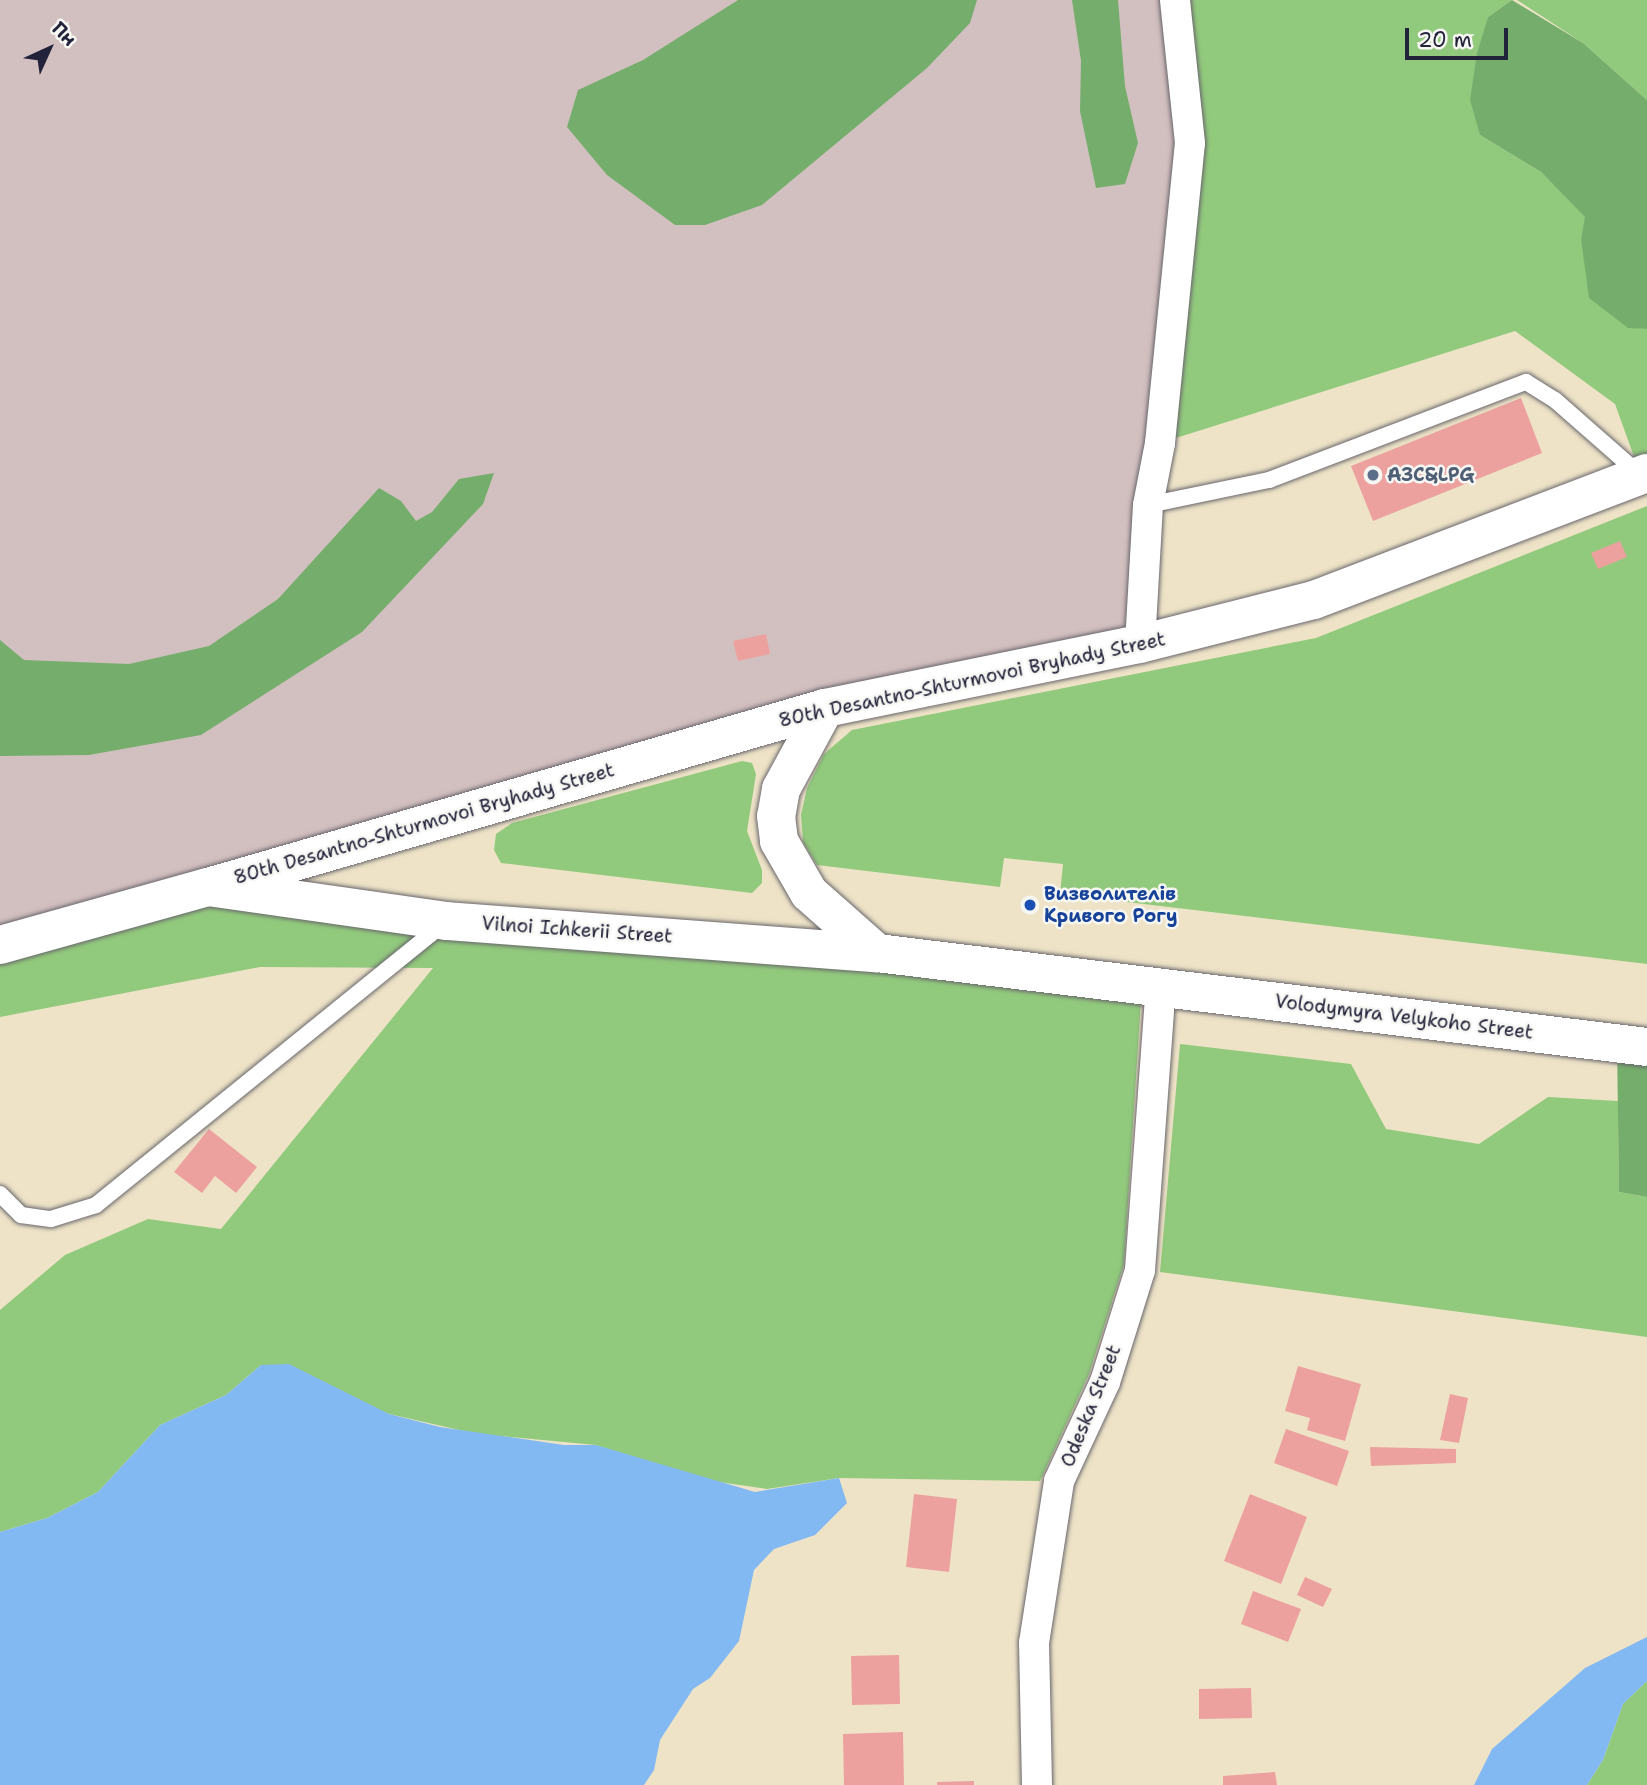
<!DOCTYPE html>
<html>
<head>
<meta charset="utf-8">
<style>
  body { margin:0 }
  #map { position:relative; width:1647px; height:1785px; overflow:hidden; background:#eee3c7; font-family:"Shantell Sans",sans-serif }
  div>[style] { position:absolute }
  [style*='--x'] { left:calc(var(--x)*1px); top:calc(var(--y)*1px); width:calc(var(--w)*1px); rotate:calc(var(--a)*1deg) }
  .industrial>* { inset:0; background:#d2bfbf }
  .green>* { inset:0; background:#92ca7d }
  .forest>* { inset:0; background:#75ae6c }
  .water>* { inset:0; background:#83b9f2 }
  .building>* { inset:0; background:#eca19f }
  .roads { filter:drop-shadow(0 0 2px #69666c) drop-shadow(0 0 2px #69666c) }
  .service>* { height:16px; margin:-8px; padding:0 8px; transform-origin:8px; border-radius:8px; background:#fff }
  .minor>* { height:30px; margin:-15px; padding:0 15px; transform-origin:15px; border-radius:15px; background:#fff }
  .tertiary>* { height:38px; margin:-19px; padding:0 19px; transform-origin:19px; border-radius:19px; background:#fff }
  .primary>* { height:38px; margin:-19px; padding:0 19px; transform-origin:19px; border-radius:19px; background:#fff }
  .dots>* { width:19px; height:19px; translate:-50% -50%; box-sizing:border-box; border:4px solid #f6f6f2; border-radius:50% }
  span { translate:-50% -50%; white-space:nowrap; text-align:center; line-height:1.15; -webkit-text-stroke:5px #f6f6f2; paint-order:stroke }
  .service-label { font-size:19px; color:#4e5e75; font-weight:700 }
  .left { translate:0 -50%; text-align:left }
  .street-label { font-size:19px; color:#22223b }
  .transit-label { font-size:19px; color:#164399; font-weight:700 }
  .north { position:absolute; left:14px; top:14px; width:70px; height:70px; -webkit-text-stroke:5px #f6f6f2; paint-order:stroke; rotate:45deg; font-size:19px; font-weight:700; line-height:28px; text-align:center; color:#22223b }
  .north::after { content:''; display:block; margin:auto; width:24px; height:32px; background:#22223b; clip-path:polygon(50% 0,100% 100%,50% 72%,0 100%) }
  .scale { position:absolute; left:1405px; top:28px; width:103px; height:32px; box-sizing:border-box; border:4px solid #22223b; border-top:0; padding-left:9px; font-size:21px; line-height:24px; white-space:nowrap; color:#22223b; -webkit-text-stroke:5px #f6f6f2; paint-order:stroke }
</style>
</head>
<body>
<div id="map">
  <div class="industrial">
    <i style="clip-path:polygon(0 0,1175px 0,1190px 143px,1140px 644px,0 945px)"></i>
  </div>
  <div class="green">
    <i style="clip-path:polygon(1175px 0,1512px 0,1488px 17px,1480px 135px,1541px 172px,1586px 217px,1581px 239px,1628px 327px,1647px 329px,1647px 473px,1641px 476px,1615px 404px,1515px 331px,1160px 443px,1190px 143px)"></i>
    <i style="clip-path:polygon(1517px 0,1647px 0,1647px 100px,1583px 43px)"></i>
    <i style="clip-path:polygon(1647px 506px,1647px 964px,1060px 894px,1063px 864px,1004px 858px,1000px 887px,817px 865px,803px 842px,801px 815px,807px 788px,824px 754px,852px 730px,1316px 638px)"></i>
    <i style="clip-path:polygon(742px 761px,752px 763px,756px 774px,747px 831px,762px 870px,762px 883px,752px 893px,501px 863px,494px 850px,496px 834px,512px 823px)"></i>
    <i style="clip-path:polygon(208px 887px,1142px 984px,1124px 1264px,1089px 1374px,1040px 1481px,839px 1478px,767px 1489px,705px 1480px,596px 1445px,477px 1434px,389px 1414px,261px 1365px,226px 1395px,160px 1425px,98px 1492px,47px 1518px,0 1532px,0 1310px,65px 1255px,148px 1219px,221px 1229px,433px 968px,260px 967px,0 1017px,0 945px)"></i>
    <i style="clip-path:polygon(1180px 1044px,1351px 1064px,1386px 1129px,1479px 1144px,1548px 1097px,1618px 1101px,1619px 1192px,1647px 1197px,1647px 1337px,1160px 1272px)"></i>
    <i style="clip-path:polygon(1647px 1681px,1647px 1785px,1587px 1785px,1603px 1760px,1623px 1704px)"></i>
  </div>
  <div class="forest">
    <i style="clip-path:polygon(738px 0,977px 0,970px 23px,927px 68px,762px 205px,705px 225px,675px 225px,607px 175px,567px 127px,578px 90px,643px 60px)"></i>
    <i style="clip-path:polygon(1072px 0,1118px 0,1125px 86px,1138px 143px,1125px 184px,1096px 188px,1080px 111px,1081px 61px)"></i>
    <i style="clip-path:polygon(1512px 0,1583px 43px,1647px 100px,1647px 329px,1628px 328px,1589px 298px,1581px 239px,1585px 217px,1541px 172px,1480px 135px,1470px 100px,1477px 53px,1488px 17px)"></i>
    <i style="clip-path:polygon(494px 473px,483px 504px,362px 632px,201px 735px,89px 755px,0 756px,0 640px,24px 660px,129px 664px,209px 646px,278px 599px,379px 488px,401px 501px,416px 521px,432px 512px,459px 479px)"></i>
    <i style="clip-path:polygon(1617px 1044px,1647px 1047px,1647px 1197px,1619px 1192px)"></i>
  </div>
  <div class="water">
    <i style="clip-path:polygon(289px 1364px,389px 1414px,440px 1427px,564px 1445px,596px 1445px,755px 1492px,839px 1478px,847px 1503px,815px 1535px,774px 1549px,754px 1570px,739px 1641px,710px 1678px,693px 1689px,660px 1740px,654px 1770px,644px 1785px,0 1785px,0 1532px,47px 1518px,98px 1492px,160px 1425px,226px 1395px,261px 1365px)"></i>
    <i style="clip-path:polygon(1647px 1637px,1647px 1681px,1623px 1704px,1603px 1760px,1587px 1785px,1474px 1785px,1492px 1749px,1585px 1668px)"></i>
  </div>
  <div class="building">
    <i style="clip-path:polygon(1521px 398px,1542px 453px,1373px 521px,1351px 466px)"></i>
    <i style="clip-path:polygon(1620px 541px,1627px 557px,1598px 569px,1591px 553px)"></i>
    <i style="clip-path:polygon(766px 634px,770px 654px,738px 661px,733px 641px)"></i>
    <i style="clip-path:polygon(209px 1129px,257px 1167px,236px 1193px,215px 1176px,202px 1193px,174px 1172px)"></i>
    <i style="clip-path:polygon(1298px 1366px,1361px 1384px,1345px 1441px,1307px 1430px,1310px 1418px,1285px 1411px)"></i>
    <i style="clip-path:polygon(1450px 1394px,1468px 1398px,1459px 1443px,1440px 1440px)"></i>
    <i style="clip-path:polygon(1286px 1429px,1349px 1451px,1337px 1486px,1274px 1463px)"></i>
    <i style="clip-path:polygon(1370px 1447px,1456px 1449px,1456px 1463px,1371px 1466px)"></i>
    <i style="clip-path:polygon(914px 1494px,957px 1499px,949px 1572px,906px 1567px)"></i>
    <i style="clip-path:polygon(1250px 1494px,1307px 1517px,1281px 1584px,1224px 1561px)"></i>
    <i style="clip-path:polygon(1305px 1577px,1332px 1589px,1323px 1607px,1297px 1595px)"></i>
    <i style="clip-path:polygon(1253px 1591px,1301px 1609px,1288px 1642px,1241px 1624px)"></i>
    <i style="clip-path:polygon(899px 1655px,900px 1704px,852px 1705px,851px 1656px)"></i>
    <i style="clip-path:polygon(1251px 1688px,1252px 1718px,1199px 1719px,1199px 1689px)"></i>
    <i style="clip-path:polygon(903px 1732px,904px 1785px,844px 1785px,843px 1734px)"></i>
    <i style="clip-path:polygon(1275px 1772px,1277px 1785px,1223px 1785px,1223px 1776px)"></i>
    <i style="clip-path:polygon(974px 1781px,974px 1785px,937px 1785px,937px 1782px)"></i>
  </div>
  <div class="roads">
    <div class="service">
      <i style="--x:1148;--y:505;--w:124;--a:-11.7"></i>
      <i style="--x:1269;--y:480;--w:275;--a:-20.9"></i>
      <i style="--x:1526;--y:382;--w:34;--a:32"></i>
      <i style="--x:1555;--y:400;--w:111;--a:41.3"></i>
      <i style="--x:0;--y:1194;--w:30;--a:45"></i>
      <i style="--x:21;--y:1215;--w:30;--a:8"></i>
      <i style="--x:51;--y:1219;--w:47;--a:-17.3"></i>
      <i style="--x:96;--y:1205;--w:447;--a:-39"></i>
    </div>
    <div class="minor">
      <i style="--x:1140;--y:644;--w:139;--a:-86.7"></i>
      <i style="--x:1148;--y:505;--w:63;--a:-79"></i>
      <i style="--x:1160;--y:443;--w:301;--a:-84.3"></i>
      <i style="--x:1190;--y:143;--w:144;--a:-96"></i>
      <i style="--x:1037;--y:1785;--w:142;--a:-91.2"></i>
      <i style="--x:1034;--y:1643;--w:164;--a:-81.2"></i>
      <i style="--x:1059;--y:1481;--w:109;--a:-65.1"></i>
      <i style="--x:1105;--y:1382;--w:117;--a:-72.6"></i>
      <i style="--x:1140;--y:1270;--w:284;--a:-85.8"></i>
    </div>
    <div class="tertiary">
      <i style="--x:208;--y:887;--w:642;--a:-16.18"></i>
      <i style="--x:825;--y:708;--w:321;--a:-11.5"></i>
      <i style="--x:1140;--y:644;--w:179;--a:-14.2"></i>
      <i style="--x:1314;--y:600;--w:356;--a:-20.9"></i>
    </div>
    <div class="primary">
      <i style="--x:825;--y:708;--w:92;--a:118.5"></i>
      <i style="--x:781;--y:789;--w:27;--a:100"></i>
      <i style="--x:776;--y:816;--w:25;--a:83"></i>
      <i style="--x:779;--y:841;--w:60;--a:60"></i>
      <i style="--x:809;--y:893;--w:91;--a:41.4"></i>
      <i style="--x:0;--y:945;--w:216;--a:-15.6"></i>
      <i style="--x:208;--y:887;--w:241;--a:8.1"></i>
      <i style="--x:447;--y:921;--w:431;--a:4.3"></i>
      <i style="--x:877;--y:953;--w:776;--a:6.96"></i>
    </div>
  </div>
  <div class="dots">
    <i style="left:1373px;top:475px;background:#5c6f8a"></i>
    <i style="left:1030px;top:905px;background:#1a4fb4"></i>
  </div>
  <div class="service-label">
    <span class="left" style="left:1387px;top:475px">АЗС&amp;LPG</span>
  </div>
  <div class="street-label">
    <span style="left:972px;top:680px;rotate:-12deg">80th Desantno-Shturmovoi Bryhady Street</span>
    <span style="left:424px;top:824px;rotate:-16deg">80th Desantno-Shturmovoi Bryhady Street</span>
    <span style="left:577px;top:930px;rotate:4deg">Vilnoi Ichkerii Street</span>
    <span style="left:1404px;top:1017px;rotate:7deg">Volodymyra Velykoho Street</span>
    <span style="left:1091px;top:1406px;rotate:-68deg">Odeska Street</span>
  </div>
  <div class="transit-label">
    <span class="left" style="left:1044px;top:905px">Визволителів<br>Кривого Рогу</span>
  </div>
  <div class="north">Пн</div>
  <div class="scale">20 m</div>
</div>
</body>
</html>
